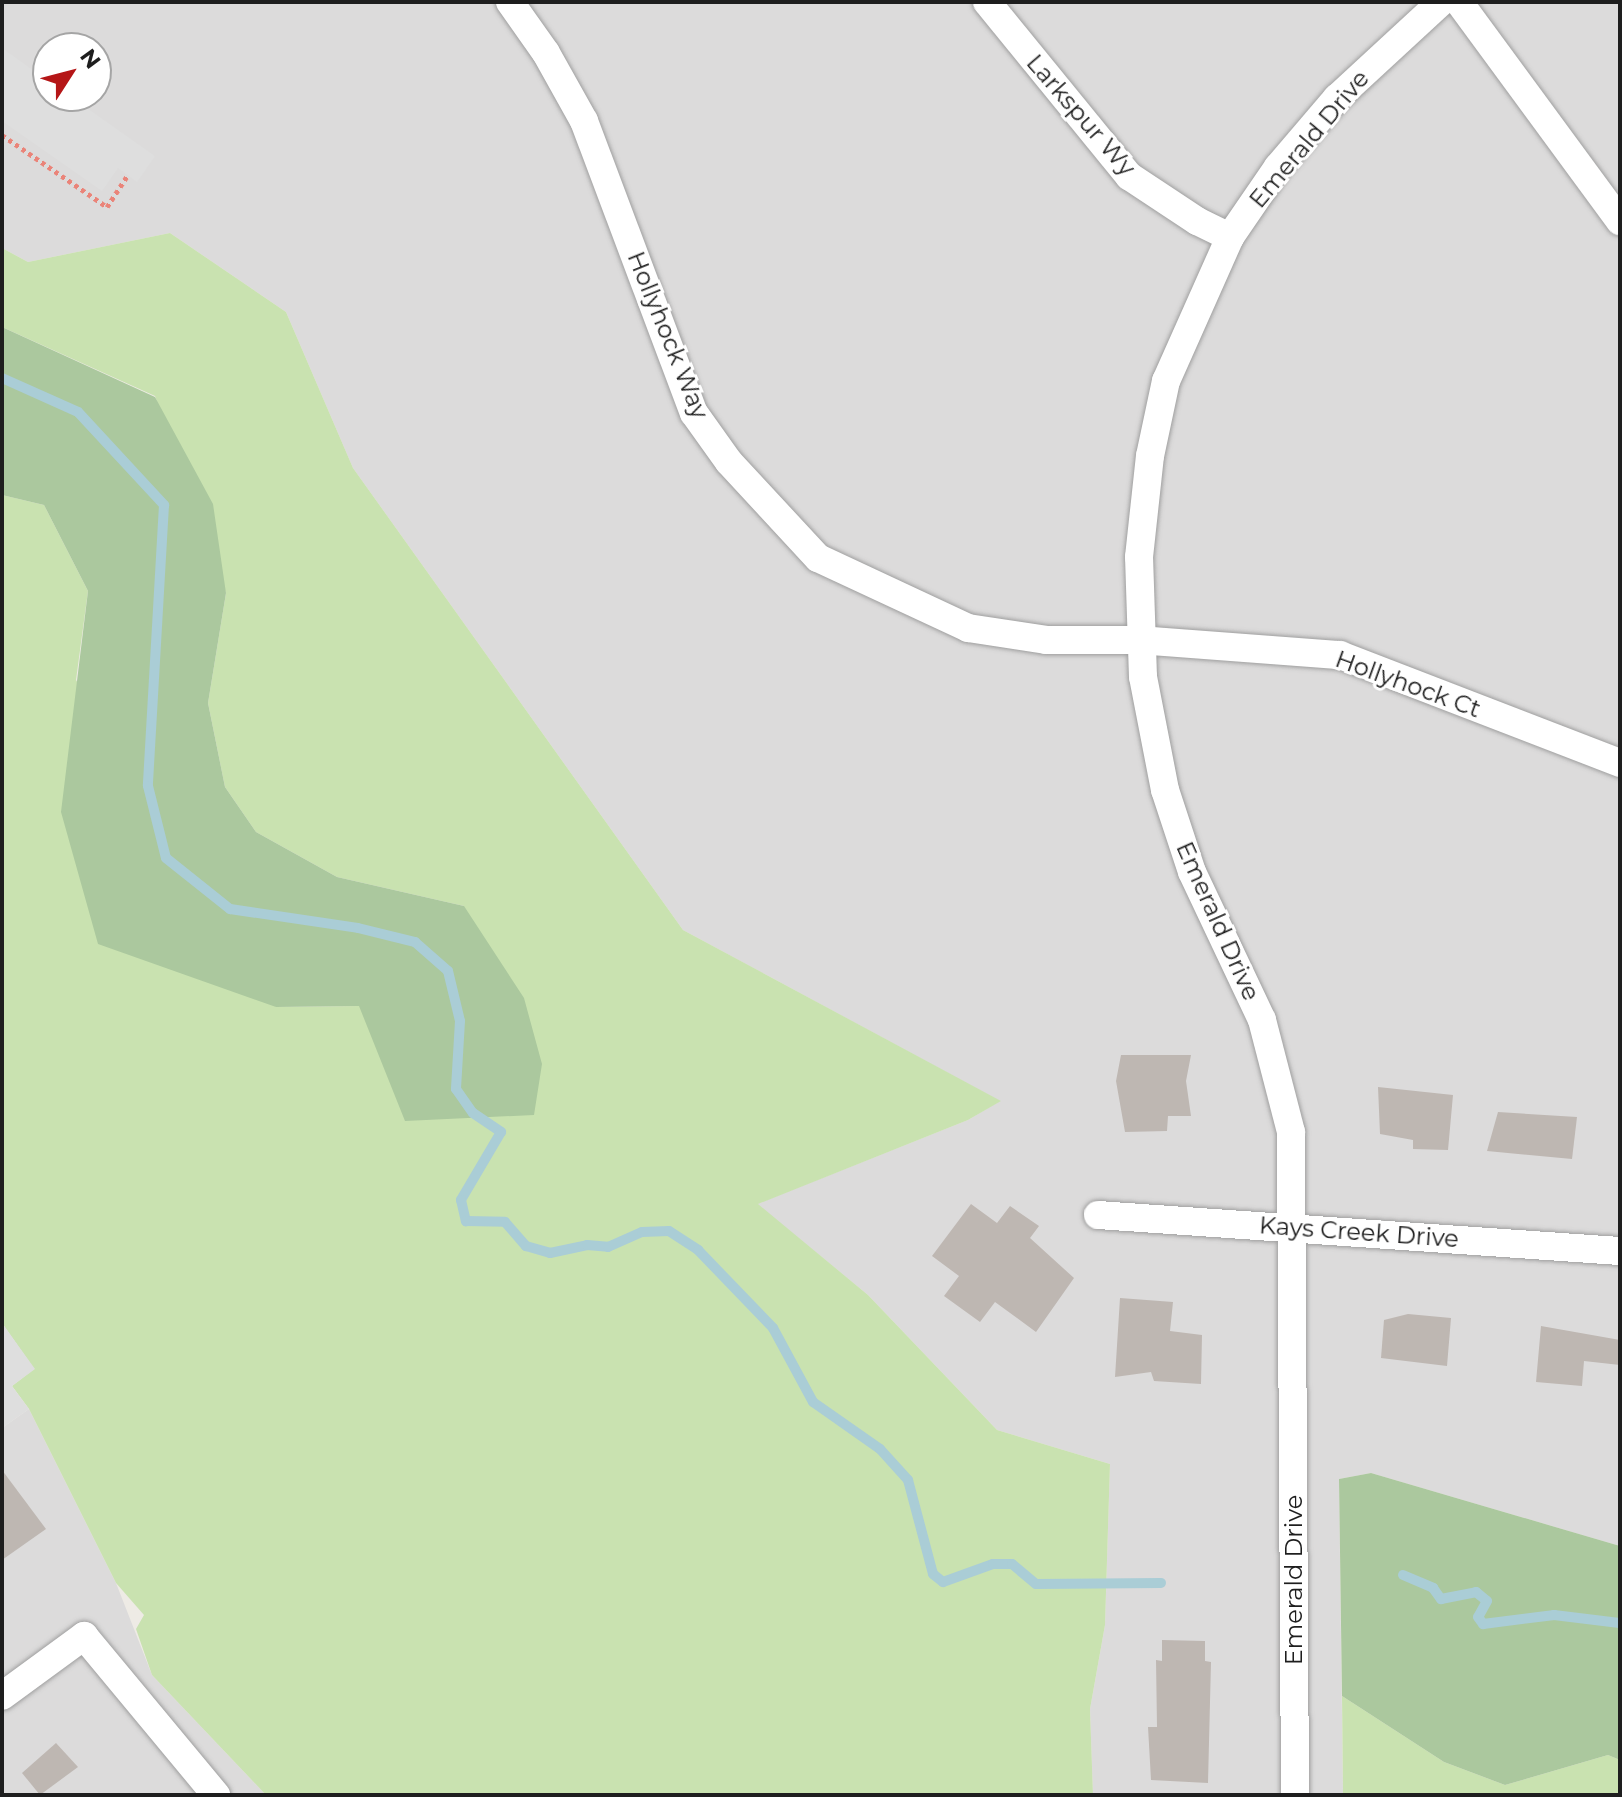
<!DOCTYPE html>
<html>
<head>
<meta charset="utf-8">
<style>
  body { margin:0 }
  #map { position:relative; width:1622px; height:1797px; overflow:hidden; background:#eeebe5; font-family:Montserrat,sans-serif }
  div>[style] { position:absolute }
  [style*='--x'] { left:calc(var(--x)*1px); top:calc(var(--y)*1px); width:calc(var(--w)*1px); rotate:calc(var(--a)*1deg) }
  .residential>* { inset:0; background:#dcdbdb }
  .grass>* { inset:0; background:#c9e2b0 }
  .forest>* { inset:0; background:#abc89e }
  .parking>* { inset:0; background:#dedede }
  .stream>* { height:10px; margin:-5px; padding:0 5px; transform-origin:5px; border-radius:5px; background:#aacdd6 }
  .building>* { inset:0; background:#beb7b2 }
  .path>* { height:5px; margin-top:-2.5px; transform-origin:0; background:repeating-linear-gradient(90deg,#ea8479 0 4px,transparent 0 8px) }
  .roads { filter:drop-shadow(0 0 2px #9f9f9f) drop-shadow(0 0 2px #9f9f9f) }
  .minor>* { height:28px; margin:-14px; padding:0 14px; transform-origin:14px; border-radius:14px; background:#fff }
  span { translate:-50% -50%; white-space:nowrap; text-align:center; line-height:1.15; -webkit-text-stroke:6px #fff; paint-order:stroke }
  .street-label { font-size:24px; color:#1e1e1e }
  .frame { position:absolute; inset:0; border:4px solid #1e1e1e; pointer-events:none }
  .north { position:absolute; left:32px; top:32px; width:80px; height:80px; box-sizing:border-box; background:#fff; border:2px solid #a5a5a5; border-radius:50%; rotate:54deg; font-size:22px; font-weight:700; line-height:32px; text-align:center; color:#1e1e1e }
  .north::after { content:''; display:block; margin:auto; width:28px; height:36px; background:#b51617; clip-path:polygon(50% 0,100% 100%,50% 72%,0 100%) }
</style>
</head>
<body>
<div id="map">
  <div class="residential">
    <i style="clip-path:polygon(evenodd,2px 2px,1620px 2px,1620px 1546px,1371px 1473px,1339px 1479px,1343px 1795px,1093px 1795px,1090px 1709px,1105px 1625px,1110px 1464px,997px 1430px,868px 1295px,757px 1204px,968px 1120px,1000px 1101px,683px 930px,353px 468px,286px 312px,170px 233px,28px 262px,2px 248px,2px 2px,48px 48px,96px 48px,96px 96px,48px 96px,48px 48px)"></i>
    <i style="clip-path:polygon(29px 1409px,116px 1583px,152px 1675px,266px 1795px,2px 1795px,2px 1428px)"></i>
  </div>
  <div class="grass">
    <i style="clip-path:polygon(170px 233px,286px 312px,353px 468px,683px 930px,1001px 1101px,968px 1120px,758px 1204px,868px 1295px,997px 1430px,1110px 1464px,1105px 1625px,1090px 1709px,1093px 1795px,266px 1795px,152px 1675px,136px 1629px,144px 1615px,116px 1583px,29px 1409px,12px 1386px,34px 1369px,2px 1323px,2px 495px,44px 505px,88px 591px,76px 680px,276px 1007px,359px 1006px,464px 906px,337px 877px,256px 832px,225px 787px,208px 703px,226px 593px,155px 396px,2px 327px,2px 248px,28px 262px)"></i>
    <i style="clip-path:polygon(1342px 1696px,1444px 1762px,1505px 1785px,1608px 1755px,1620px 1760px,1620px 1795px,1343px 1795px)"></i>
  </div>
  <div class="forest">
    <i style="clip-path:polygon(2px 327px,155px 397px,213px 504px,226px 593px,208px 703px,225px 787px,256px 832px,337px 877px,464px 906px,524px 998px,542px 1064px,534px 1115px,405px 1121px,359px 1006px,276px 1007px,98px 944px,61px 812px,88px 591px,44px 505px,2px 495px)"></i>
    <i style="clip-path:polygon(1371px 1473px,1620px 1546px,1620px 1760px,1608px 1755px,1505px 1785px,1444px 1762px,1342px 1696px,1339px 1479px)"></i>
  </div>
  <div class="parking">
    <i style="clip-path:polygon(2px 48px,48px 81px,48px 96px,70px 96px,155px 156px,137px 182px,118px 168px,102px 191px,2px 121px)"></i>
    <i style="clip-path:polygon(2px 1323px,35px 1369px,12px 1386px,29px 1409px,2px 1428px)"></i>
  </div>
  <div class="stream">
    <i style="--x:2;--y:378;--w:83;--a:24.1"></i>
    <i style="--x:78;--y:412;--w:127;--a:47.2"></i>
    <i style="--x:164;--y:505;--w:281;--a:93.3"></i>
    <i style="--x:148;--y:786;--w:74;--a:76"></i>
    <i style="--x:166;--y:858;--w:82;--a:38.6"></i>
    <i style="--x:230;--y:909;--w:129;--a:8.4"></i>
    <i style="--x:358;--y:928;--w:59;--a:13.8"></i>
    <i style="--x:415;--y:942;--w:44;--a:41.3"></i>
    <i style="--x:448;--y:971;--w:51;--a:76.5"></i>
    <i style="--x:460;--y:1021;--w:68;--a:93.4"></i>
    <i style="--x:456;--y:1089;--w:29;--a:55"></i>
    <i style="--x:473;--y:1113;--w:34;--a:34"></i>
    <i style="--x:501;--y:1132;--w:79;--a:120.5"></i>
    <i style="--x:461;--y:1200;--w:22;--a:77"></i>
    <i style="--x:466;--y:1221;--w:39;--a:1"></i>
    <i style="--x:505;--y:1222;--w:32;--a:49"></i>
    <i style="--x:526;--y:1246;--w:25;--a:16"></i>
    <i style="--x:550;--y:1253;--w:38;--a:-12"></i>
    <i style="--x:587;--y:1245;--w:21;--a:5"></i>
    <i style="--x:608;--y:1247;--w:37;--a:-24"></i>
    <i style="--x:642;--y:1232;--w:27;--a:-2"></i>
    <i style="--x:669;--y:1231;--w:35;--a:33"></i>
    <i style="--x:698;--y:1250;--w:108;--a:46.1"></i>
    <i style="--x:773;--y:1328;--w:84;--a:61.6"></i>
    <i style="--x:813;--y:1402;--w:82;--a:35"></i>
    <i style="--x:880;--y:1449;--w:42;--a:47.9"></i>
    <i style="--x:908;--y:1480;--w:97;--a:75.1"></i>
    <i style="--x:933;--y:1574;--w:13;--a:39"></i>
    <i style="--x:943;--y:1582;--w:53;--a:-19.8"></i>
    <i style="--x:993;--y:1564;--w:19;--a:0"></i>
    <i style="--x:1012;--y:1564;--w:31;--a:40"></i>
    <i style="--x:1036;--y:1584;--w:125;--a:-0.5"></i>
    <i style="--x:1403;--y:1575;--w:33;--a:23"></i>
    <i style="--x:1433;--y:1588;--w:14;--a:54"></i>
    <i style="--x:1441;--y:1599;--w:36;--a:-11"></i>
    <i style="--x:1476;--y:1592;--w:14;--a:39"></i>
    <i style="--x:1487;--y:1601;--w:18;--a:119"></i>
    <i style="--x:1478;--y:1617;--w:9;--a:54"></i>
    <i style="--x:1483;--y:1624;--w:72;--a:-7.2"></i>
    <i style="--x:1554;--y:1615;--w:66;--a:6.9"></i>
  </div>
  <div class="building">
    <i style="clip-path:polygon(1121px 1055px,1191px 1055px,1186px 1081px,1191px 1116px,1168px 1116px,1167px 1131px,1125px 1132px,1116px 1081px)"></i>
    <i style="clip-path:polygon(1378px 1087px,1453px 1095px,1448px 1150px,1413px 1149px,1413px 1140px,1380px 1134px)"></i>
    <i style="clip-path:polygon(1498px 1112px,1577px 1117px,1572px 1159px,1487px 1151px)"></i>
    <i style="clip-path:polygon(971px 1204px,997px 1223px,1010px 1206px,1039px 1226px,1030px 1238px,1074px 1278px,1036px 1332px,995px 1302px,980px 1322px,944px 1296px,959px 1276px,932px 1256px)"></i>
    <i style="clip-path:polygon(1120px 1298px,1173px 1302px,1170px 1331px,1202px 1335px,1201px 1384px,1154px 1381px,1151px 1372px,1115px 1377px)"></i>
    <i style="clip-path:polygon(1408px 1314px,1451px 1318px,1447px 1366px,1381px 1358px,1384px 1320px)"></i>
    <i style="clip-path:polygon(1541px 1326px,1620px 1340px,1620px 1365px,1584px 1361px,1582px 1386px,1536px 1382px)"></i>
    <i style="clip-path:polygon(2px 1470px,46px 1529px,2px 1560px)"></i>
    <i style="clip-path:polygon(1162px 1640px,1205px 1641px,1205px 1661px,1211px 1662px,1208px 1783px,1151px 1780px,1148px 1727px,1157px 1727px,1156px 1660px,1162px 1661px)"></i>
    <i style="clip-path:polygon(56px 1743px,78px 1767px,40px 1795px,22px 1773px)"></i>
  </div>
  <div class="path">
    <i style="--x:2;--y:135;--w:127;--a:34.4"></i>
    <i style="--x:107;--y:207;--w:38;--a:-57"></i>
  </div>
  <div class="roads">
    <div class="minor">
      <i style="--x:510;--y:2;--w:62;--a:54.8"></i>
      <i style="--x:546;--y:53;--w:78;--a:60.8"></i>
      <i style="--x:584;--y:121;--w:312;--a:69.4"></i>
      <i style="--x:694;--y:413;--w:60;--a:54.5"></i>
      <i style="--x:729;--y:462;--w:131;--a:47.2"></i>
      <i style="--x:818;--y:558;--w:166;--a:25"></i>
      <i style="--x:968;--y:628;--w:79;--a:8.7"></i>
      <i style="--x:1046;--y:640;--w:93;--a:0"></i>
      <i style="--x:1139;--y:640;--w:202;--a:4.3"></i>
      <i style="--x:1340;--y:655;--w:300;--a:21.1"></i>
      <i style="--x:987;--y:2;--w:225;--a:50.8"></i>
      <i style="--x:1129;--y:176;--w:82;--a:33.5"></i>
      <i style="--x:1197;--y:221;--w:37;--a:26"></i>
      <i style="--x:1459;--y:2;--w:272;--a:53.7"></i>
      <i style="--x:1098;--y:1215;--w:523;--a:3.95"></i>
      <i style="--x:2;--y:1696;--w:102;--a:-36.2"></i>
      <i style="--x:84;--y:1636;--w:207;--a:50.3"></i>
      <i style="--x:1295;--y:1795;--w:663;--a:-90.35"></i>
      <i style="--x:1291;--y:1132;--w:116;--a:-104.5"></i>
      <i style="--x:1262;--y:1020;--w:164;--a:-115.3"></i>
      <i style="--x:1192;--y:872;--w:86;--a:-108.2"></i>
      <i style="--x:1165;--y:790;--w:115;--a:-101"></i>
      <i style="--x:1143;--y:677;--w:120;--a:-91.9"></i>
      <i style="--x:1139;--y:557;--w:102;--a:-83.8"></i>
      <i style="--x:1150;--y:456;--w:77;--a:-78"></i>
      <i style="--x:1166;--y:381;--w:158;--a:-66"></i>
      <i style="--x:1230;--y:237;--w:85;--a:-55.6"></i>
      <i style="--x:1278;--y:167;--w:91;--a:-49.5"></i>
      <i style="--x:1337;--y:98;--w:142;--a:-42.7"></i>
    </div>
  </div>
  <div class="street-label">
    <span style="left:1081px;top:115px;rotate:49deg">Larkspur Wy</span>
    <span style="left:1309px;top:139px;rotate:-50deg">Emerald Drive</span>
    <span style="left:668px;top:335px;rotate:68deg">Hollyhock Way</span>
    <span style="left:1408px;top:684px;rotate:20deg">Hollyhock Ct</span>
    <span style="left:1218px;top:921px;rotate:66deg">Emerald Drive</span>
    <span style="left:1359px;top:1232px;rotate:4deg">Kays Creek Drive</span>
    <span style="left:1294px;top:1580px;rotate:-90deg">Emerald Drive</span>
  </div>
  <div class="frame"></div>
  <div class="north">N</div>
</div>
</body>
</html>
